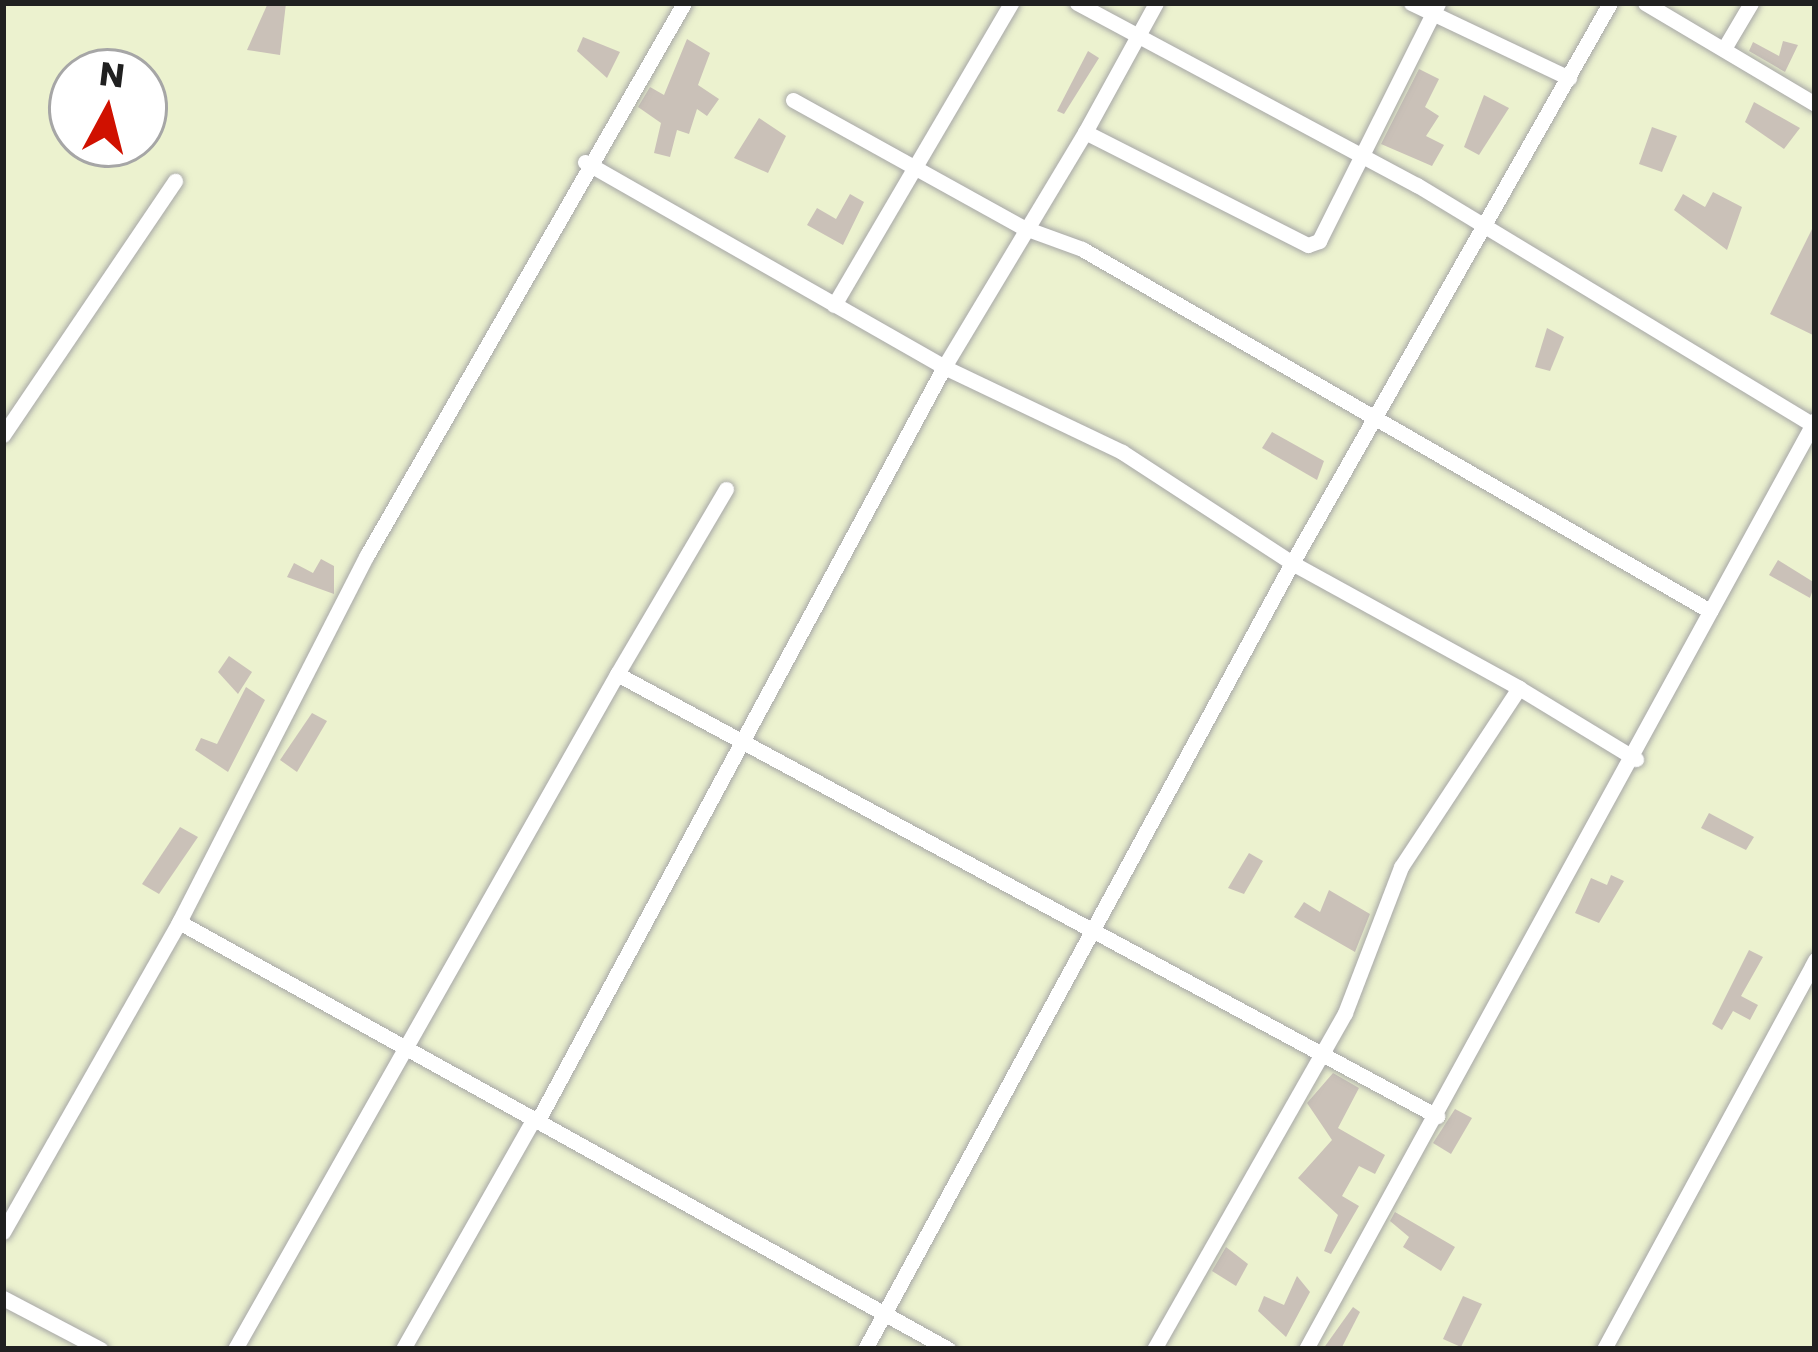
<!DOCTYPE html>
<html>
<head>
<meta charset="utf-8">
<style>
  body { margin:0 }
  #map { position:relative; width:1818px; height:1352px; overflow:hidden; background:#f1eee6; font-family:Poppins,sans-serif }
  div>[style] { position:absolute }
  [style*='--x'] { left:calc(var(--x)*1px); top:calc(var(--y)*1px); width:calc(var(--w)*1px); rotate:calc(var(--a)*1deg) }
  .farmland>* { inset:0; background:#ecf2cf }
  .building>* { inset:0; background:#cac1b8 }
  .roads { filter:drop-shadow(0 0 3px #a7a7a7) drop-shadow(0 0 3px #a7a7a7) }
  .minor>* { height:15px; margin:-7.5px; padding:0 7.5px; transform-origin:7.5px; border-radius:7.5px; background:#fff }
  span { translate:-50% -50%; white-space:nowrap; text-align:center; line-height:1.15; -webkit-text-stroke:9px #fff; paint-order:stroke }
  .frame { position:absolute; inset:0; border:6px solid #202020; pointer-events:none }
  .north { position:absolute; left:48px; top:48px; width:120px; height:120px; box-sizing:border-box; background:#fff; border:3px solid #a6a6a6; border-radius:50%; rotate:7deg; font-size:33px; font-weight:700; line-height:48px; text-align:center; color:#202020 }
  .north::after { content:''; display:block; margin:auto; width:42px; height:54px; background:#d01100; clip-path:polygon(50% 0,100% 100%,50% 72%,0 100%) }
</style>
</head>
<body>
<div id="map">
  <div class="farmland">
    <i style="clip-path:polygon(evenodd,3px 3px,1815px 3px,1815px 1349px,3px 1349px,3px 3px,72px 72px,144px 72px,144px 144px,72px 144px,72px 72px)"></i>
  </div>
  <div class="building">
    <i style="clip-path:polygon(268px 3px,286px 3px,280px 55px,247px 50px)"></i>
    <i style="clip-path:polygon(583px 37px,620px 52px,607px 78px,577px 51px)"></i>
    <i style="clip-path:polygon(687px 39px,710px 53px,698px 85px,719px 99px,707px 116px,697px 109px,689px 134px,677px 130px,670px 157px,654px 153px,661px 123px,638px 107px,650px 87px,664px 95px)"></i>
    <i style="clip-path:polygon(1783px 41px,1798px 45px,1785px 72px,1749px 51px,1753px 42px,1779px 56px)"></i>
    <i style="clip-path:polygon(1088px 51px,1099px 58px,1064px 114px,1057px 111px)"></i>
    <i style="clip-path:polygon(1419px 69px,1439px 79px,1425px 107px,1439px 116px,1426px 136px,1444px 145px,1432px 166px,1381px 144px)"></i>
    <i style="clip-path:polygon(1484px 95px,1509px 108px,1479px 155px,1464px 147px)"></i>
    <i style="clip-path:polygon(1754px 102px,1800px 128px,1784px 149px,1745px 122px)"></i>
    <i style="clip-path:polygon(759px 118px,786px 136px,768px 173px,734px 158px)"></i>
    <i style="clip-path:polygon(1652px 127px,1677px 136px,1662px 172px,1639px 164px)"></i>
    <i style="clip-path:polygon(1713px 192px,1742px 207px,1727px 250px,1674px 210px,1683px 194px,1705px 207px)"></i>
    <i style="clip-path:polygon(850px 194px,864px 202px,843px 245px,807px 225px,817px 208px,836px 219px)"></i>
    <i style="clip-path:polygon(1815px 223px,1815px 336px,1770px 314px)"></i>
    <i style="clip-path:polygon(1547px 328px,1564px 337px,1550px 371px,1535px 367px)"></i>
    <i style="clip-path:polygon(1272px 432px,1324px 461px,1317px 480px,1262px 448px)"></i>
    <i style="clip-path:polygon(321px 559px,334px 566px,334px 594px,287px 577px,294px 563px,313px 573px)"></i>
    <i style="clip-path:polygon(1778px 560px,1815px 583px,1810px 598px,1769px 575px)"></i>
    <i style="clip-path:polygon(229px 656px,252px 672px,238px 694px,218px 672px)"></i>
    <i style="clip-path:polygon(246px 687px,265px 700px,228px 772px,195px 750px,201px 738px,217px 744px)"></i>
    <i style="clip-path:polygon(312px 713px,327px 721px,297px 772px,280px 760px)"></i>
    <i style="clip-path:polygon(1709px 813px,1754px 837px,1746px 850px,1701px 828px)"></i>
    <i style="clip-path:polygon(180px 827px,198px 837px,159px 894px,142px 884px)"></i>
    <i style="clip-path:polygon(1249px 853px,1263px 861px,1244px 894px,1228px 888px)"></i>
    <i style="clip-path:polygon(1611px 875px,1624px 881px,1599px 923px,1575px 913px,1591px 878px,1607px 885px)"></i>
    <i style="clip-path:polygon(1329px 890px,1370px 914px,1355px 952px,1294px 917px,1304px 902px,1320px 912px)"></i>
    <i style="clip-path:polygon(1749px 950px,1763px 957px,1741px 996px,1758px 1005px,1750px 1020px,1733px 1011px,1722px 1030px,1712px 1024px)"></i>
    <i style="clip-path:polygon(1333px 1073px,1359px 1088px,1338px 1128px,1385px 1155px,1375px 1174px,1359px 1166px,1342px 1196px,1359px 1206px,1331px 1254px,1324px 1251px,1338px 1215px,1298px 1178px,1332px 1140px,1307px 1103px)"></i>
    <i style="clip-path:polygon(1455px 1109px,1472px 1118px,1451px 1154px,1433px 1143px)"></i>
    <i style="clip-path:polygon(1395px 1212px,1455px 1247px,1441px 1271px,1403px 1247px,1409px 1237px,1390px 1221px)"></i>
    <i style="clip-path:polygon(1226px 1247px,1248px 1264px,1236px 1286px,1212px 1271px)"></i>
    <i style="clip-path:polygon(1297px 1276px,1310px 1292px,1286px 1337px,1258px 1311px,1264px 1296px,1284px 1305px)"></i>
    <i style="clip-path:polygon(1463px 1296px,1482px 1304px,1461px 1347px,1443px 1339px)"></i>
    <i style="clip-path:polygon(1353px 1307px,1360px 1312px,1341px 1349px,1323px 1349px)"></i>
  </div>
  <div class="roads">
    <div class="minor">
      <i style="--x:1077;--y:3;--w:386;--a:28.2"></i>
      <i style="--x:1417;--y:185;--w:462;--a:31.2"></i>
      <i style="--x:1156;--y:3;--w:147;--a:118.8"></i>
      <i style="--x:1085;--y:132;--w:250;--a:26.9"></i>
      <i style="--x:1308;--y:245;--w:12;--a:-20"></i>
      <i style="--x:1319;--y:241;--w:266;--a:-63.4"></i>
      <i style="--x:1411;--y:3;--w:175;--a:25.4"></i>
      <i style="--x:1645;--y:3;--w:198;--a:30.7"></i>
      <i style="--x:1725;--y:47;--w:51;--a:-59.4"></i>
      <i style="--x:793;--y:100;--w:262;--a:29"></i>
      <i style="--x:1022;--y:227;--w:64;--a:20.1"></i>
      <i style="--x:1082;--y:249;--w:725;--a:29.96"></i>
      <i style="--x:585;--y:162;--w:413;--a:29.7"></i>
      <i style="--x:944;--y:367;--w:197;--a:25.5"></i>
      <i style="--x:1122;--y:452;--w:203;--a:33.1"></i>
      <i style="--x:1292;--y:563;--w:259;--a:28.8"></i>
      <i style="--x:1519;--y:688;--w:214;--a:123.4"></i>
      <i style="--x:1401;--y:867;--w:156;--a:111"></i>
      <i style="--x:1345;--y:1013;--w:386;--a:119.6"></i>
      <i style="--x:834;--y:305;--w:350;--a:-59.6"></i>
      <i style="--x:3;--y:435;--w:307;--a:-55.9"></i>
      <i style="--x:726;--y:489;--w:215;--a:120.5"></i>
      <i style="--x:617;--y:674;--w:932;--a:28.33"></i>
      <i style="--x:1519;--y:688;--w:137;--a:31.3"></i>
      <i style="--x:179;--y:922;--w:880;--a:29.04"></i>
      <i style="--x:537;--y:1122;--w:858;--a:-61.67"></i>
      <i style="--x:944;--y:367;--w:274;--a:-59"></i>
      <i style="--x:3;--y:1232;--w:356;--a:-60.4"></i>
      <i style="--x:179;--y:922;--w:412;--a:-62.9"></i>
      <i style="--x:367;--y:555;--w:637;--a:-60.13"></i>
      <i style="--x:3;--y:1298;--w:110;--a:27.7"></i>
      <i style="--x:235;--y:1349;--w:776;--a:-60.49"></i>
      <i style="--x:403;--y:1349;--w:263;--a:-60.4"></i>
      <i style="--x:865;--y:1349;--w:894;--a:-61.49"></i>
      <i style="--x:1292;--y:563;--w:644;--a:-60.41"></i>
      <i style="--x:1306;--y:1349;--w:1059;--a:-61.28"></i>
      <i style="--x:1604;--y:1349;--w:443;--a:-61.5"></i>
    </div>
  </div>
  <div class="frame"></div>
  <div class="north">N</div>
</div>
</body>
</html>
